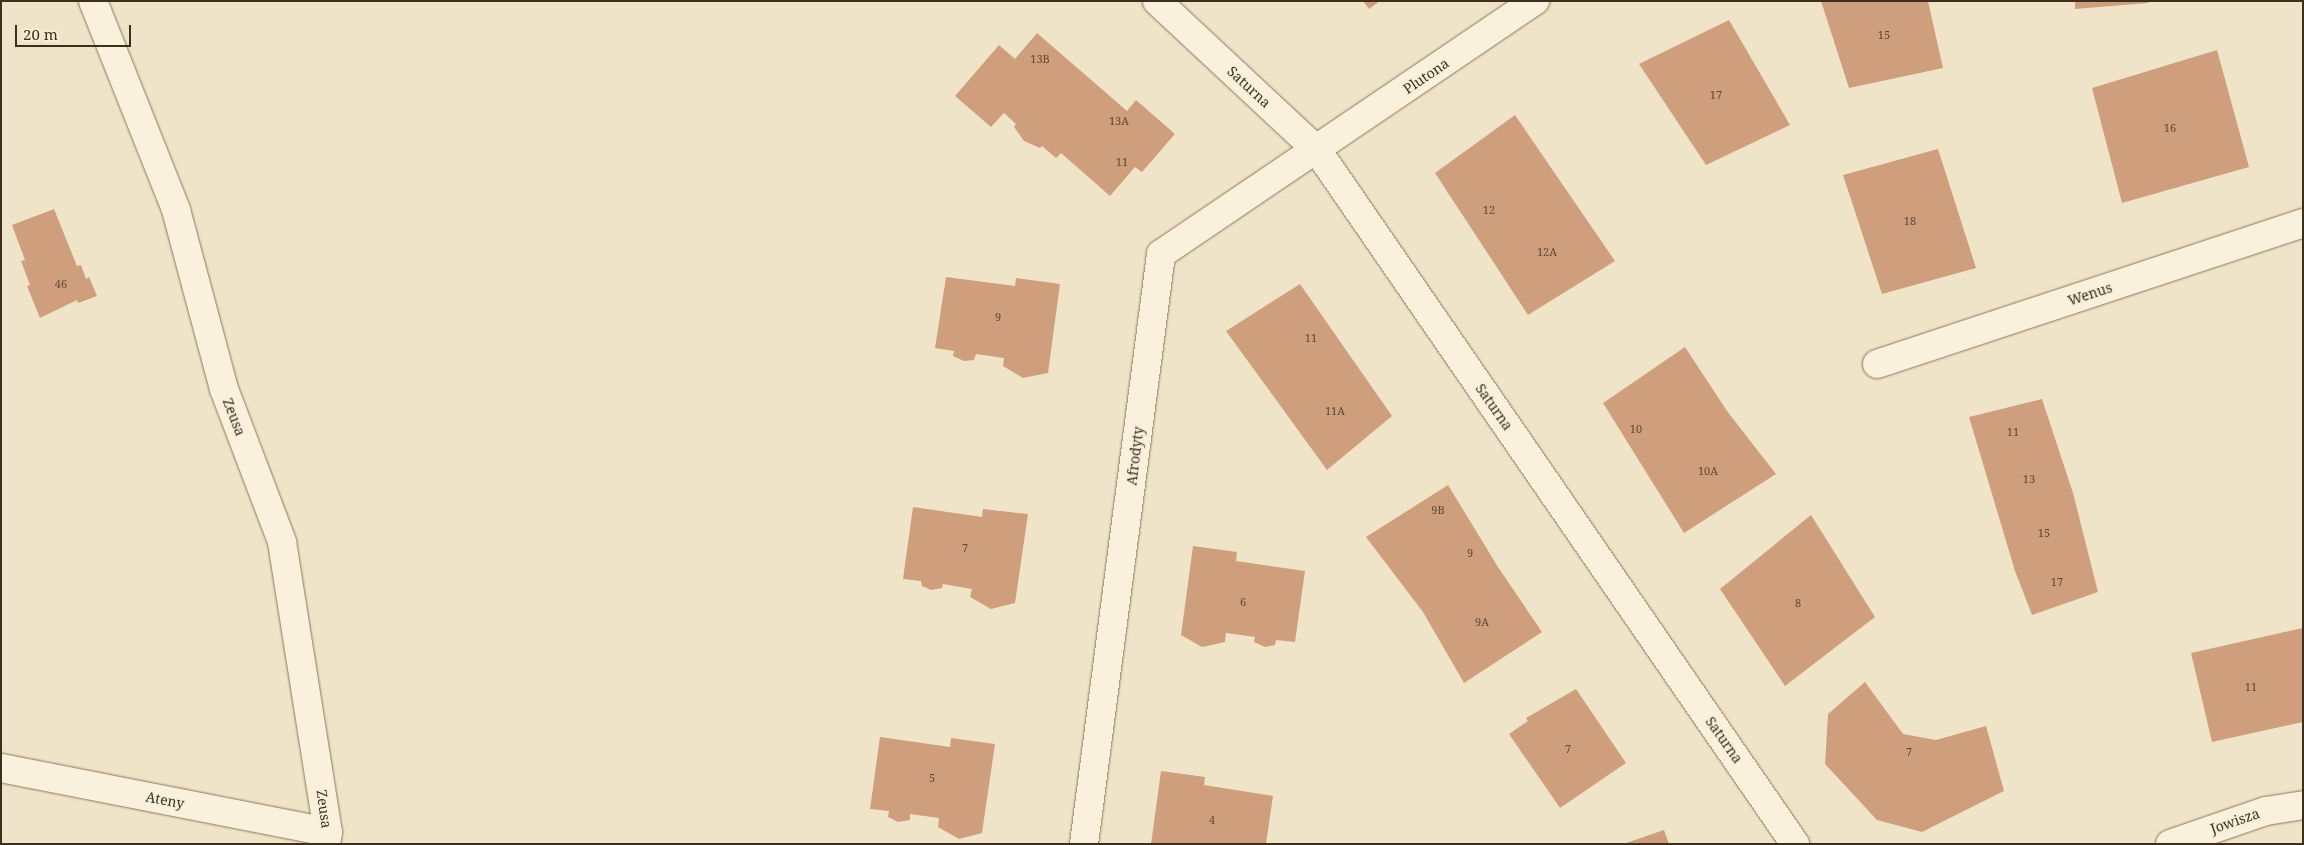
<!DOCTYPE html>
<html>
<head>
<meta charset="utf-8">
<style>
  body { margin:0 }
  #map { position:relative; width:2304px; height:845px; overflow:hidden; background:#f0e4c8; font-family:"Noto Serif",serif }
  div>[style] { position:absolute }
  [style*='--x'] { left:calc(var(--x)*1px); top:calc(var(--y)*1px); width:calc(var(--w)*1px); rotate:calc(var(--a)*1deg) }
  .building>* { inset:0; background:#cf9f7d }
  .roads { filter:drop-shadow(0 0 1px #8d765c) drop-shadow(0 0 1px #8d765c) }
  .street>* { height:28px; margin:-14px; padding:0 14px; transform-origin:14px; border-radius:14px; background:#faf1dc }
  span { translate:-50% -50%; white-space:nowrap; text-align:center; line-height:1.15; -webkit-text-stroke:4px #f7eed8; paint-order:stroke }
  .number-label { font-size:11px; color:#624a37 }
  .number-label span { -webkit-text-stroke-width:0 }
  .street-label { font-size:14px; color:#3d2e20 }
  .frame { position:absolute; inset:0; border:2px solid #3d2e20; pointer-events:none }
  .scale { position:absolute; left:15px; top:25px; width:116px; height:22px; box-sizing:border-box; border:2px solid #3d2e20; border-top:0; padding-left:6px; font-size:15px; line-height:18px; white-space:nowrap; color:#3d2e20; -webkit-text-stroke:4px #f7eed8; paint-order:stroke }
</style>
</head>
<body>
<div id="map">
  <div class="building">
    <i style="clip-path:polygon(1363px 1px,1380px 1px,1369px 9px)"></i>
    <i style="clip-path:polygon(1821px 1px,1928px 1px,1943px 68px,1849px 88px)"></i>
    <i style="clip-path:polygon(2075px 1px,2148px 1px,2148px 3px,2075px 9px)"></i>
    <i style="clip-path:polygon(1729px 20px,1790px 125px,1706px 165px,1639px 64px)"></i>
    <i style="clip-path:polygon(1037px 33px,1127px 111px,1136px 100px,1175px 134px,1142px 172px,1135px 167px,1110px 196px,1061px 153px,1056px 158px,1042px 146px,1040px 148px,1024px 141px,1014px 127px,1016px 124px,1004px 113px,991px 127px,955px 96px,999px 45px,1015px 59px)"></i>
    <i style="clip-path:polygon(2217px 50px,2249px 167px,2122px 203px,2092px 88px)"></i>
    <i style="clip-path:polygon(1515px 115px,1615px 261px,1528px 315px,1435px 173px)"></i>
    <i style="clip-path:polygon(1938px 149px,1976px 268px,1882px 294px,1843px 175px)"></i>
    <i style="clip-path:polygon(54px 209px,77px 266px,81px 265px,86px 279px,89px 277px,97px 296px,78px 303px,77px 300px,40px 318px,27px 286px,30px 285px,21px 261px,25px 260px,12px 225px)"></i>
    <i style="clip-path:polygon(946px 277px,1015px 286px,1016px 278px,1060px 284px,1048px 373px,1023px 378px,1003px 366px,1004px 358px,976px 354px,974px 360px,964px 361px,953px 356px,954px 351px,935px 348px)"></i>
    <i style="clip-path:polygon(1300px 284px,1392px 416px,1327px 470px,1226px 331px)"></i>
    <i style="clip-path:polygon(1685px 347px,1727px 411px,1776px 474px,1684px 533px,1603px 403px)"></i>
    <i style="clip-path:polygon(2042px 399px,2073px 493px,2098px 592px,2032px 615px,2015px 571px,1969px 417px)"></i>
    <i style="clip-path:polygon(1448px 485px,1498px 567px,1542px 632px,1464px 683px,1423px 612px,1366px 537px)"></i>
    <i style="clip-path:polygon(913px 507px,982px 517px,983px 509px,1028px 514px,1015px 603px,991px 609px,970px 597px,972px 589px,943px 584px,942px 588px,931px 590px,922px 586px,921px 581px,903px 579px)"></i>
    <i style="clip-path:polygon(1811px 515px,1875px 617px,1785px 686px,1720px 589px)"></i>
    <i style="clip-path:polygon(1193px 546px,1237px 552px,1236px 561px,1305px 571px,1295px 642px,1276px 640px,1275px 645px,1265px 647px,1254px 642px,1255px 637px,1226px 633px,1225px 642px,1202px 647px,1181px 635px)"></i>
    <i style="clip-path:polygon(2303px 628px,2303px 722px,2212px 742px,2191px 653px)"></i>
    <i style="clip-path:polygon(1865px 682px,1903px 734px,1936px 740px,1986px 726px,2004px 791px,1922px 832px,1877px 820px,1825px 764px,1828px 714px)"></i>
    <i style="clip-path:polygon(1576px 689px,1626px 763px,1560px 808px,1509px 734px,1528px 721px,1526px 718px)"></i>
    <i style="clip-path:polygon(880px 737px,950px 747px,951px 738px,995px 744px,982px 833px,959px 839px,938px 827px,939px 818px,910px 814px,910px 820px,898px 822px,888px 817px,889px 811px,870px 809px)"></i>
    <i style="clip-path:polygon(1161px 771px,1205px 777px,1204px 785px,1273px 796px,1266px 844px,1151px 844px)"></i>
    <i style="clip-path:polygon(1664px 830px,1669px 844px,1626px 844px,1626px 843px)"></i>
  </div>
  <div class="roads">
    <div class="street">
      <i style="--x:93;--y:1;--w:225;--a:68.3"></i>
      <i style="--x:176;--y:210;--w:185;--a:75"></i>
      <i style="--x:224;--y:389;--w:164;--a:69.2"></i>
      <i style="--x:282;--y:542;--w:294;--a:81"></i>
      <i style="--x:328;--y:832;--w:12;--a:99"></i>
      <i style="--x:1157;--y:1;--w:219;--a:43"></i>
      <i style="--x:1317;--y:150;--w:843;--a:55.44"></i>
      <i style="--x:1877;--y:364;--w:449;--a:-18.3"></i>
      <i style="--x:1;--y:768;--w:333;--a:11.1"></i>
      <i style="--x:1084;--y:844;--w:595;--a:-82.56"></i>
      <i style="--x:1161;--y:254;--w:452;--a:-34.1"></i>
      <i style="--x:2170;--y:844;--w:102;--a:-19"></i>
      <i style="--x:2266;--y:811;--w:37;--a:-9"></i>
    </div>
  </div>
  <div class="number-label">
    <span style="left:1884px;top:35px">15</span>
    <span style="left:1040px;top:59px">13B</span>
    <span style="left:1716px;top:95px">17</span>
    <span style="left:1119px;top:121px">13A</span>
    <span style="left:2170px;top:128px">16</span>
    <span style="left:1122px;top:162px">11</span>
    <span style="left:1489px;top:210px">12</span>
    <span style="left:1910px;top:221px">18</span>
    <span style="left:1547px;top:252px">12A</span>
    <span style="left:61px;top:284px">46</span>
    <span style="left:998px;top:317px">9</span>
    <span style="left:1311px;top:338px">11</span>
    <span style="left:1335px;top:411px">11A</span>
    <span style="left:1636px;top:429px">10</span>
    <span style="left:2013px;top:432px">11</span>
    <span style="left:1708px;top:471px">10A</span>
    <span style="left:2029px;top:479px">13</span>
    <span style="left:1438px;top:510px">9B</span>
    <span style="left:2044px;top:533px">15</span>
    <span style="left:965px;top:548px">7</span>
    <span style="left:1470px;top:553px">9</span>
    <span style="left:2057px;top:582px">17</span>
    <span style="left:1243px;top:602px">6</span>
    <span style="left:1798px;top:603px">8</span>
    <span style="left:1482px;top:622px">9A</span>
    <span style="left:2251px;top:687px">11</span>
    <span style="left:1568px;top:749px">7</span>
    <span style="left:1909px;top:752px">7</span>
    <span style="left:932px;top:778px">5</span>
    <span style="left:1212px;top:820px">4</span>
  </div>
  <div class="street-label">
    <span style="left:1426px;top:76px;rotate:-34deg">Plutona</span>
    <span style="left:1249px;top:87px;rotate:43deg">Saturna</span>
    <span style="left:2090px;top:294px;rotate:-18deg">Wenus</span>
    <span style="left:1494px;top:407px;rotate:55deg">Saturna</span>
    <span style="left:234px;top:417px;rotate:69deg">Zeusa</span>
    <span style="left:1135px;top:456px;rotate:-83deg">Afrodyty</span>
    <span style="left:1724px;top:740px;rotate:55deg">Saturna</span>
    <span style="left:165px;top:800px;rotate:11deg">Ateny</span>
    <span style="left:324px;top:809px;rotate:82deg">Zeusa</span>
    <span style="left:2235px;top:821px;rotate:-19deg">Jowisza</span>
  </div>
  <div class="frame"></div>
  <div class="scale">20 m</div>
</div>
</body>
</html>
